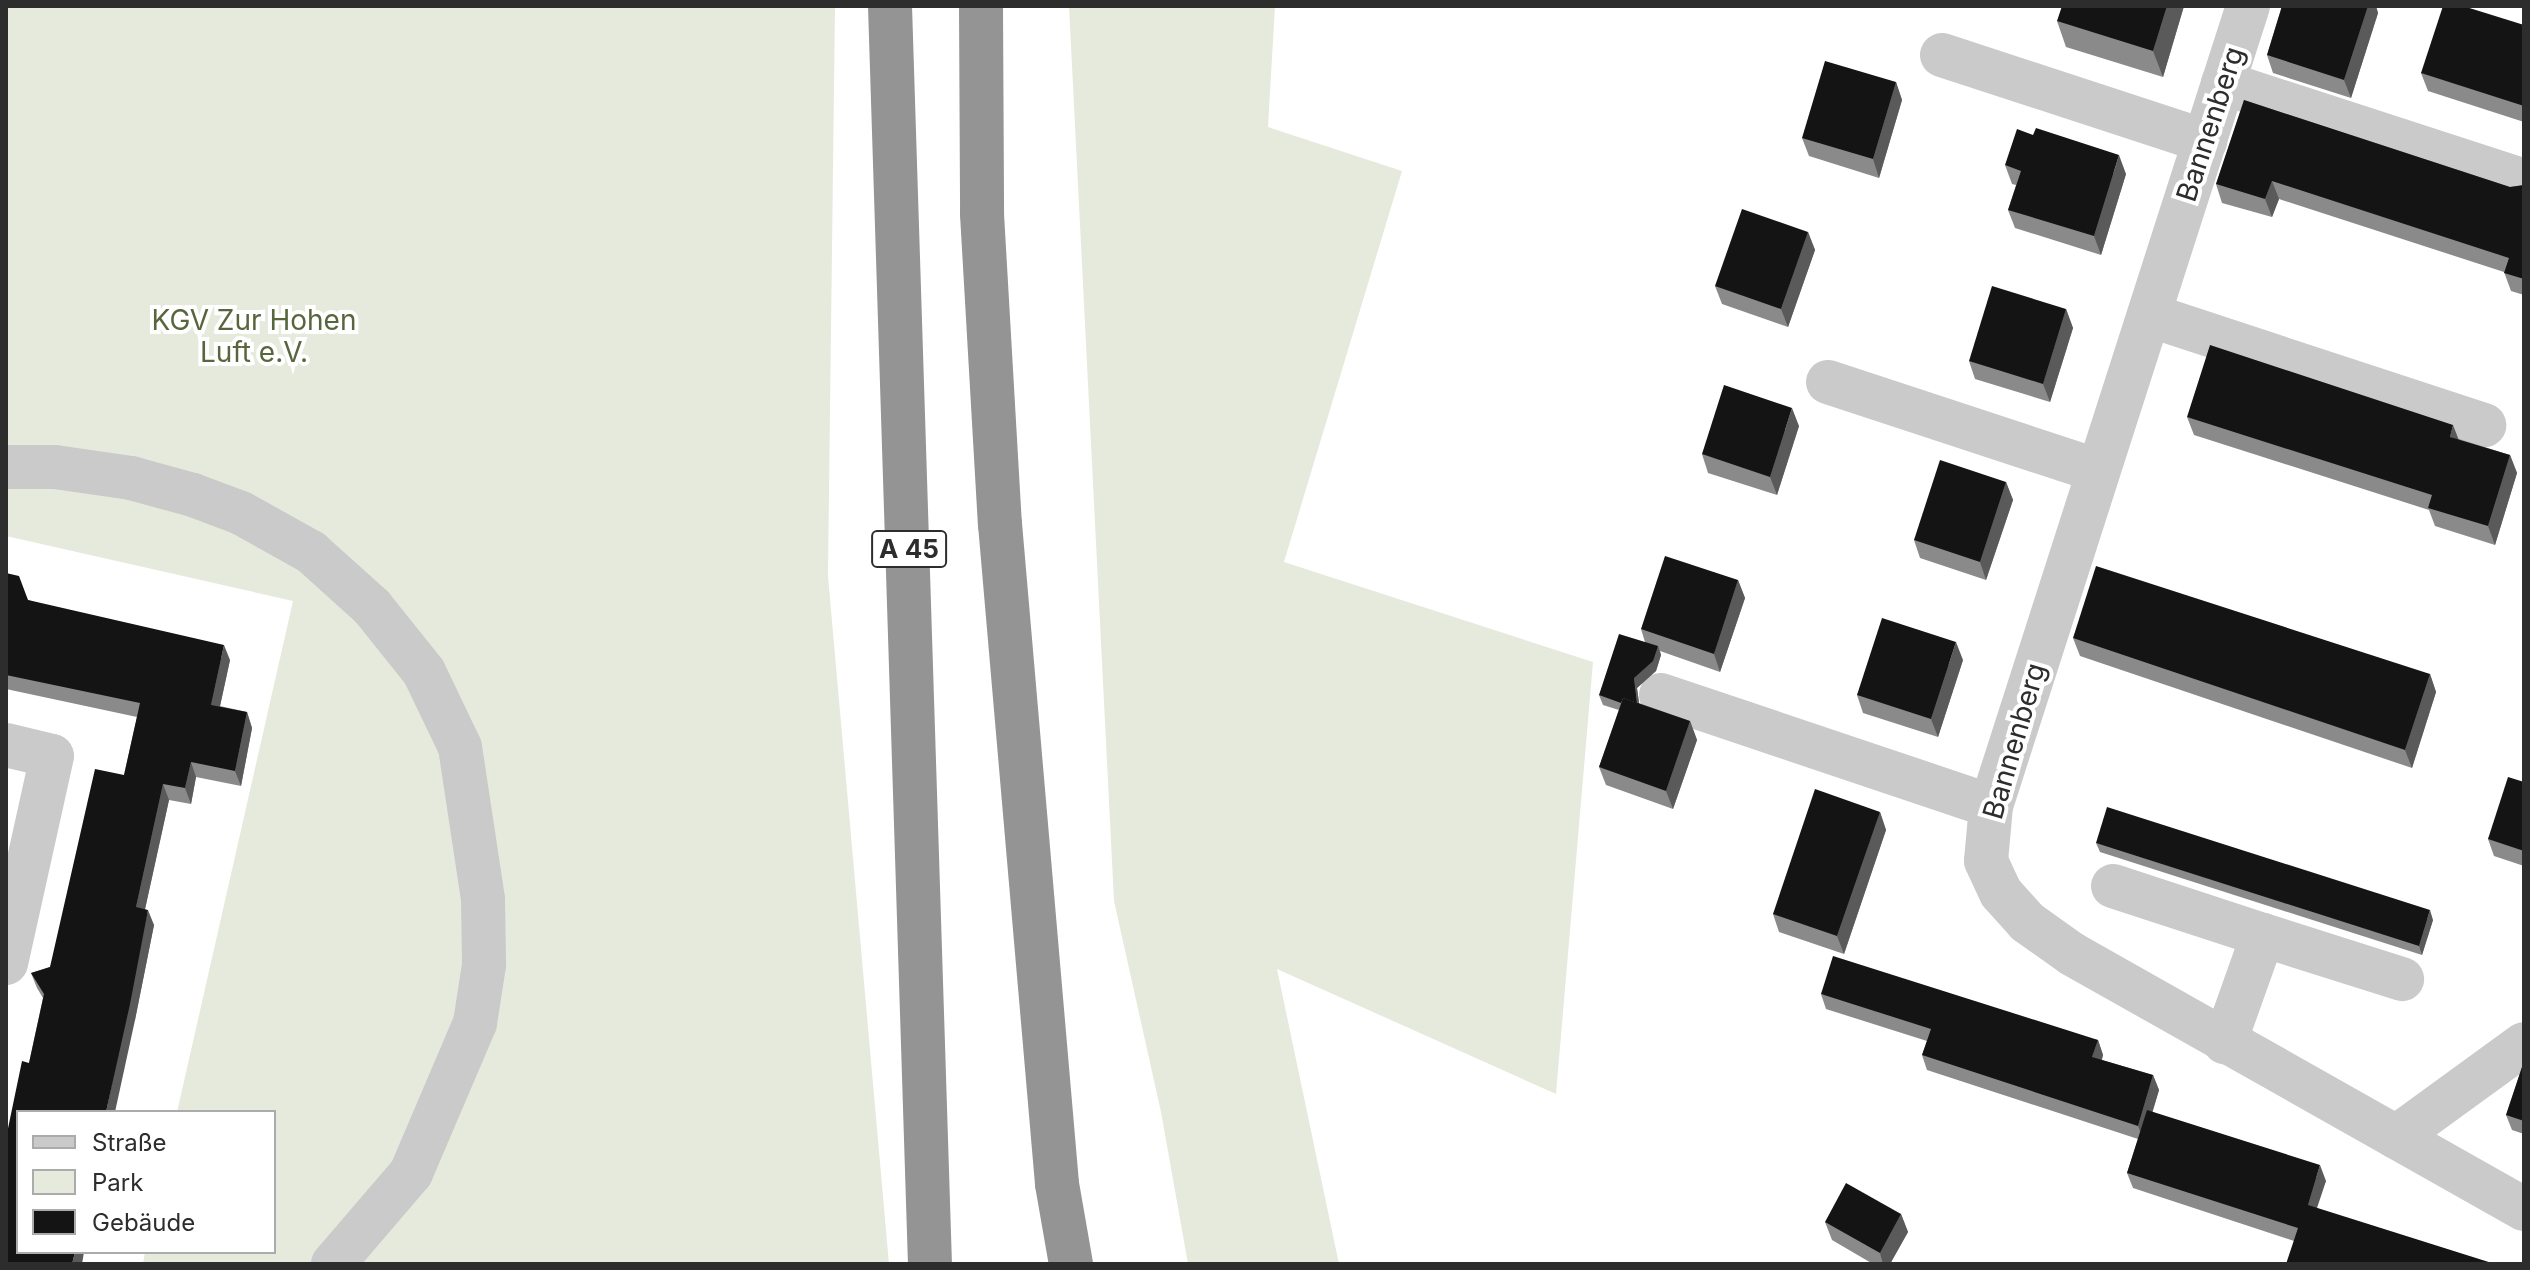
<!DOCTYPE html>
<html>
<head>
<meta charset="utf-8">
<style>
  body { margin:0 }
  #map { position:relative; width:2530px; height:1270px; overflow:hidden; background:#fff; font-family:Inter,sans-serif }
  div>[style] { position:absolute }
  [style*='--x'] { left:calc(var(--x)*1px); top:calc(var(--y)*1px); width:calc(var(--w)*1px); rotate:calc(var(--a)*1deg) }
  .green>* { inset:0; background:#e6eadc }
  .minor>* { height:44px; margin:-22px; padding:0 22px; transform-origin:22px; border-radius:22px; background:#cacaca }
  .highway>* { height:44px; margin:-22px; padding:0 22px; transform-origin:22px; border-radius:22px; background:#949494 }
  .wall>* { inset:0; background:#8a8a8a }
  .shaded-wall>* { inset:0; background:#5a5a5a }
  .building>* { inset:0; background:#141414 }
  span { translate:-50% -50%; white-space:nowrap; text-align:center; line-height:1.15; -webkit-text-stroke:8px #fff; paint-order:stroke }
  .shield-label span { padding:2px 6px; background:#fff; border:2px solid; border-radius:6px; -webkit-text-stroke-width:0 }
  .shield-label { font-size:26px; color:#2d2d2d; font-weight:700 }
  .street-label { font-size:28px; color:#2d2d2d }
  .park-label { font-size:28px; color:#57663d }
  .frame { position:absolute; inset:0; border:8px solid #2d2d2d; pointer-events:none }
  .legend { position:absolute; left:16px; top:1110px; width:260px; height:144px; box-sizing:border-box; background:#fff; border:2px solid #ababab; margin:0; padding:10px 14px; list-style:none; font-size:24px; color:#2d2d2d }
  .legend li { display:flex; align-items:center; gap:16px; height:40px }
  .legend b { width:40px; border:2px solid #ababab }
</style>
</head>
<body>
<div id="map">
  <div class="green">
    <i style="clip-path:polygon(6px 6px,835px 6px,828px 576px,889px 1264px,143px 1264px,145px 1252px,274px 1252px,274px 1112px,177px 1112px,293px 601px,6px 536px)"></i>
    <i style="clip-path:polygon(1069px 6px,1275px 6px,1268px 127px,1402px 171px,1284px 562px,1593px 662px,1556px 1094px,1277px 969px,1339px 1264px,1188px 1264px,1161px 1112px,1114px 901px)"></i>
  </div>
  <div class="minor">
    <i style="--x:2248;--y:6;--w:840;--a:107.81"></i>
    <i style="--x:1991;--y:806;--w:55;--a:95.2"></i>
    <i style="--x:1986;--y:861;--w:35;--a:65"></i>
    <i style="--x:2001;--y:893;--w:39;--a:48"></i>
    <i style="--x:2027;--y:922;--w:55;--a:35.4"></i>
    <i style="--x:2072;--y:954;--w:519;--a:29.43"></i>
    <i style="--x:1942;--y:55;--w:277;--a:18.1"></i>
    <i style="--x:2223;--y:83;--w:317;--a:18"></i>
    <i style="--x:2149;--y:315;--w:353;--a:18.2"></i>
    <i style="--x:1828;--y:382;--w:284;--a:18.2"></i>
    <i style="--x:6;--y:467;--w:49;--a:0"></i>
    <i style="--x:55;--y:467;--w:77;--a:8.2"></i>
    <i style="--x:131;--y:478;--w:64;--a:15.3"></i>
    <i style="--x:193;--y:495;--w:51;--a:20.6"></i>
    <i style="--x:241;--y:513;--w:80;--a:29.1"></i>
    <i style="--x:311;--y:552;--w:82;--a:42"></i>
    <i style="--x:372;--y:607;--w:83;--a:51.3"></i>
    <i style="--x:424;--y:672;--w:83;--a:64.4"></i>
    <i style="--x:460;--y:747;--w:154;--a:81.4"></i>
    <i style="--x:483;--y:899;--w:66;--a:89.1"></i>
    <i style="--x:484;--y:965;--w:59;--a:98.8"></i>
    <i style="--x:475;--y:1023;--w:163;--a:113.1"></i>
    <i style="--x:411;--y:1173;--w:120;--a:130.6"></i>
    <i style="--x:1661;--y:695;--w:348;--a:18.6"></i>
    <i style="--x:6;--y:745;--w:47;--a:13.4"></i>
    <i style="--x:52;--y:756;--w:212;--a:102.5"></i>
    <i style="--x:2113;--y:886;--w:158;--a:18.1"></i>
    <i style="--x:2263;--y:935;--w:114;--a:109.6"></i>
    <i style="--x:2263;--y:935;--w:146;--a:17.6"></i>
    <i style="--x:2396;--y:1137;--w:158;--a:-36"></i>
  </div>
  <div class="highway">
    <i style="--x:890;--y:6;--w:1259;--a:88.18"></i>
    <i style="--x:981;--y:6;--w:208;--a:89.7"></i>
    <i style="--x:982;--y:214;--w:311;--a:86.7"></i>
    <i style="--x:1000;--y:524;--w:662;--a:85.06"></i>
    <i style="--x:1057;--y:1184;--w:81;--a:80.1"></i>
  </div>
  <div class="wall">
    <i style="clip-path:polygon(2184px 6px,2163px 77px,2066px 47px,2057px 21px)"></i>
    <i style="clip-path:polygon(2282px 6px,2376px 6px,2378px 13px,2351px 98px,2273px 73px,2267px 55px)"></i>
    <i style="clip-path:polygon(2524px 25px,2524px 122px,2428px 91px,2421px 73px)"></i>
    <i style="clip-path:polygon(1896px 82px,1902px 100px,1879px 178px,1809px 156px,1802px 138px)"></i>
    <i style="clip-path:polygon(2244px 100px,2510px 187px,2524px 185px,2524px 295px,2511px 291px,2504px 272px,2279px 199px,2272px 217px,2222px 203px,2216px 184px)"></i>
    <i style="clip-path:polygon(2005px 165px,2126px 174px,2101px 255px,2015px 228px,2008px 210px,2016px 185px,2012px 184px)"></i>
    <i style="clip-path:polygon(1808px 232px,1815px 250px,1788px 327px,1722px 304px,1715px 286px)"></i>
    <i style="clip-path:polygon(2066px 309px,2073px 328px,2050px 402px,1975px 379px,1969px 361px)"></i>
    <i style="clip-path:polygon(2187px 417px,2459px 439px,2510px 455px,2517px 473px,2495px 545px,2435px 526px,2429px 510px,2194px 435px)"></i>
    <i style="clip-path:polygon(1799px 426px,1777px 495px,1708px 473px,1702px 454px)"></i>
    <i style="clip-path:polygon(2006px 482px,2013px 500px,1986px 580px,1920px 558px,1914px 540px)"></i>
    <i style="clip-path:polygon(6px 573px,28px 600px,230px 660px,220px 706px,247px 712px,252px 728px,241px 786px,196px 777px,191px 804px,169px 800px,145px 909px,154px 925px,135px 1020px,29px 1063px,43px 998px,37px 988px,31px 973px,50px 967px,124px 775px,137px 717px,6px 689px)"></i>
    <i style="clip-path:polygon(1738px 580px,1745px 598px,1720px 672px,1660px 651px,1661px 655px,1656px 671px,1637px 688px,1639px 703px,1690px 721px,1697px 740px,1673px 809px,1606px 785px,1599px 767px,1619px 710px,1603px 705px,1599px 695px,1645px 642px,1641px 629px)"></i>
    <i style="clip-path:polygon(2073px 638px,2430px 674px,2436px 692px,2412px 768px,2080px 656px)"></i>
    <i style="clip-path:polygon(1963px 660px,1938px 737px,1863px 713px,1857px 695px)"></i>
    <i style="clip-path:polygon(2524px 782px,2524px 866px,2494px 856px,2488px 839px)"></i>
    <i style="clip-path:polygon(1880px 812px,1886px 830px,1844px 954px,1779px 932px,1773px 914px)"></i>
    <i style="clip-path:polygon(2096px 843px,2433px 920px,2422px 955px,2100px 852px)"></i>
    <i style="clip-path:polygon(1821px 994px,2098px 1040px,2103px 1055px,2102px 1060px,2153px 1075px,2159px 1090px,2152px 1112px,2326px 1181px,2294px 1241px,2133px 1188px,2127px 1173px,2138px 1139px,1927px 1070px,1922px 1055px,1927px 1041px,1826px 1009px)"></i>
    <i style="clip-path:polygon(2524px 1061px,2524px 1134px,2512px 1130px,2506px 1115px)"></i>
    <i style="clip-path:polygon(1901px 1214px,1908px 1232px,1890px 1264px,1873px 1264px,1832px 1240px,1825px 1222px)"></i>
  </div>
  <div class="shaded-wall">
    <i style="clip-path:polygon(2167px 6px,2184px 6px,2163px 77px,2153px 51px)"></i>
    <i style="clip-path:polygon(2368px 6px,2376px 6px,2378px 13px,2351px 98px,2344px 80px)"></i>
    <i style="clip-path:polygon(1896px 82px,1902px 100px,1879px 178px,1873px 159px)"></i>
    <i style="clip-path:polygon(2119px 155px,2126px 174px,2101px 255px,2094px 236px)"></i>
    <i style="clip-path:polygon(2272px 181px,2279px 199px,2272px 217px,2265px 199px)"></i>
    <i style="clip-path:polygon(1808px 232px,1815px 250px,1788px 327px,1781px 309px)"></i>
    <i style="clip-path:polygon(2066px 309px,2073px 328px,2050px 402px,2043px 384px)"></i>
    <i style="clip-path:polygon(1792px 408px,1799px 426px,1777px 495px,1770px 477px)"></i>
    <i style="clip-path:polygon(2453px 425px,2460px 443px,2450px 437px)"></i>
    <i style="clip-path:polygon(2510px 455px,2517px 473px,2495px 545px,2488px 526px)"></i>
    <i style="clip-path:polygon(2006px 482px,2013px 500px,1986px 580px,1980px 562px)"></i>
    <i style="clip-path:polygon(1738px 580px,1745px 598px,1720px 672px,1714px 654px)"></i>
    <i style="clip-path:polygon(1956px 642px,1963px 660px,1938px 737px,1931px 719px)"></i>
    <i style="clip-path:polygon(224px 645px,230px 660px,217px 720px,211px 705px)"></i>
    <i style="clip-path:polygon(1658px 646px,1661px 655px,1656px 671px,1637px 688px,1641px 717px,1638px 708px,1634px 678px)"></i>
    <i style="clip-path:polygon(2430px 674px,2436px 692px,2412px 768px,2405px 750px)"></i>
    <i style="clip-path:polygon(247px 712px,252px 728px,241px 786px,235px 771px)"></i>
    <i style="clip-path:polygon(1690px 721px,1697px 740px,1673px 809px,1666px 791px)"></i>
    <i style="clip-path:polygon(191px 762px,196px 777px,191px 804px,185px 788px)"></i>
    <i style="clip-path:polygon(163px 784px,169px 800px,142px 923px,136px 907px)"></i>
    <i style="clip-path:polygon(1880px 812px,1886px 830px,1844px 954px,1837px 936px)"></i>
    <i style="clip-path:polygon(148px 910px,154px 925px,135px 1020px,115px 1112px,106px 1112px)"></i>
    <i style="clip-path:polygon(2430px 910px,2433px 920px,2422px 955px,2419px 946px)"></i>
    <i style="clip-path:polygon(2098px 1040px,2103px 1055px,2098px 1072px,2092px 1057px)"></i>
    <i style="clip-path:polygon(2153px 1075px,2159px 1090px,2144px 1141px,2138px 1126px)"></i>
    <i style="clip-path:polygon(2320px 1165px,2326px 1181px,2313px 1220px,2308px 1205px)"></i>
    <i style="clip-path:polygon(1901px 1214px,1908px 1232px,1890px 1264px,1883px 1264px,1880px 1253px)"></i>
    <i style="clip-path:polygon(75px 1252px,84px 1252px,82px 1264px,72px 1264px)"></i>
  </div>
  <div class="building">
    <i style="clip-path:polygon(2062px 6px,2167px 6px,2153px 51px,2057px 21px)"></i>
    <i style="clip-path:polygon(2282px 6px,2368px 6px,2344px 80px,2267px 55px)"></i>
    <i style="clip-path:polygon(2443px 6px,2463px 6px,2524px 25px,2524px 106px,2421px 73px)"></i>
    <i style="clip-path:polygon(1825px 61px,1896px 82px,1873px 159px,1802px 138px)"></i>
    <i style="clip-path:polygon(2244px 100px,2510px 187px,2524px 185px,2524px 279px,2504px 273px,2509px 258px,2272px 181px,2265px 199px,2216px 184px)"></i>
    <i style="clip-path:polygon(2036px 128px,2119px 155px,2094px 236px,2008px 210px,2021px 171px,2005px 165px,2017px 129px,2033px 135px)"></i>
    <i style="clip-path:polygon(1742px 209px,1808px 232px,1781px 309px,1715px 286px)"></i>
    <i style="clip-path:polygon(1992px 286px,2066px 309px,2043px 384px,1969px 361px)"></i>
    <i style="clip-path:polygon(2210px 345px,2453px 425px,2450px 437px,2510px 455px,2488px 526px,2428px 508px,2432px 495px,2187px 417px)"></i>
    <i style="clip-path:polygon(1724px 385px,1792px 408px,1770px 477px,1702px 454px)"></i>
    <i style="clip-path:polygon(1940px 460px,2006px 482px,1980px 562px,1914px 540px)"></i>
    <i style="clip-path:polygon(1665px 556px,1738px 580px,1714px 654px,1641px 629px)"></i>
    <i style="clip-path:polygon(2096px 566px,2430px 674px,2405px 750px,2073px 638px)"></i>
    <i style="clip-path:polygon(6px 573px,19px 576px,28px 600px,224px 645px,211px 705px,247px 712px,235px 771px,191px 762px,185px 788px,163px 784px,136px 907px,148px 910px,130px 1004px,106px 1112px,18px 1112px,18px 1252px,75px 1252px,72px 1264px,6px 1264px,6px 1138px,22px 1061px,29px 1063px,44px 994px,31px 973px,50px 967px,95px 769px,124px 775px,140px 703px,6px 675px)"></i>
    <i style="clip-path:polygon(1882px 618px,1956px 642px,1931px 719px,1857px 695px)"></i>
    <i style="clip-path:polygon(1619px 634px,1658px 646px,1653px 661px,1634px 678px,1637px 703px,1623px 698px,1621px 703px,1599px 695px)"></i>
    <i style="clip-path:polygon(1623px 698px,1690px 721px,1666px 791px,1599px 767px)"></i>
    <i style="clip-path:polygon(2508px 777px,2524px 782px,2524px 851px,2488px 839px)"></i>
    <i style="clip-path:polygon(1815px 789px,1880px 812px,1837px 936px,1773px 914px)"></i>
    <i style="clip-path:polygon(2107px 807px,2430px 910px,2419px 946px,2096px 843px)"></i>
    <i style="clip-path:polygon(1833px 956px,2098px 1040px,2092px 1057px,2153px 1075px,2138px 1126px,1922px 1055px,1931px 1029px,1821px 994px)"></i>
    <i style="clip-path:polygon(2524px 1061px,2524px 1121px,2506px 1115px)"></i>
    <i style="clip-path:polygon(2147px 1110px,2320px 1165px,2308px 1205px,2495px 1264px,2286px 1264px,2298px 1228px,2127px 1173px)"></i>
    <i style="clip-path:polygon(1846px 1183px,1901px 1214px,1880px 1253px,1825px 1222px)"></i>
  </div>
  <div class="shield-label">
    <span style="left:909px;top:549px">A 45</span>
  </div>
  <div class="street-label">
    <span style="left:2210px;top:124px;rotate:-72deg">Bannenberg</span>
    <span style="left:2014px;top:741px;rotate:-74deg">Bannenberg</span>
  </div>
  <div class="park-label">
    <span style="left:254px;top:336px">KGV Zur Hohen<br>Luft e.V.</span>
  </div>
  <div class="frame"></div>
  <ul class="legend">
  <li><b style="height:10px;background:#cacaca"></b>Straße</li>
  <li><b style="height:22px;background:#e6eadc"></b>Park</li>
  <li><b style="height:22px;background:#141414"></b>Gebäude</li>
  </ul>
</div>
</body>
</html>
